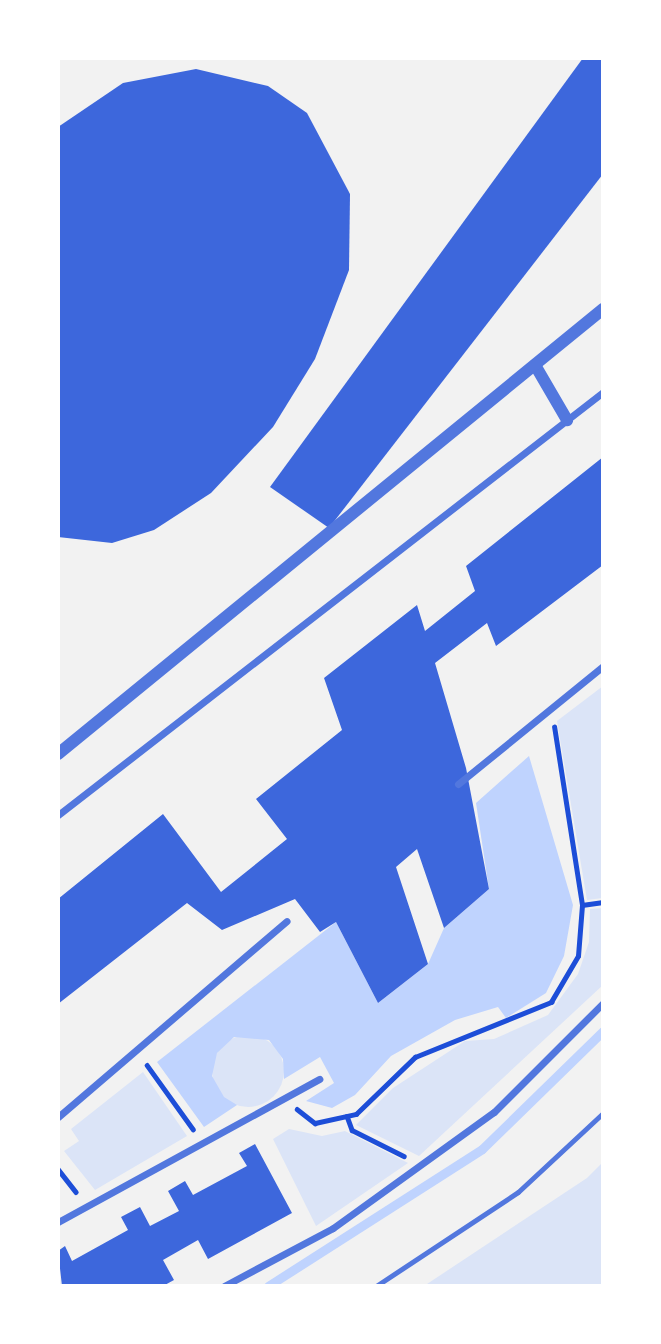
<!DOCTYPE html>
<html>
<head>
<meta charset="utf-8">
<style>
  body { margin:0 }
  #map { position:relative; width:661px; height:1344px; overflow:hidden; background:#f2f2f2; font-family:"Fira Sans",sans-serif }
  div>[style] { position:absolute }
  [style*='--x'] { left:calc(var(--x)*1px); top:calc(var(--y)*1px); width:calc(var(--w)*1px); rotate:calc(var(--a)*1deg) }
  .green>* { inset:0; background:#dbe4f7 }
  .round { border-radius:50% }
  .water>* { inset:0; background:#bfd3fe }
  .stream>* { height:9px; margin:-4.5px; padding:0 4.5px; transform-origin:4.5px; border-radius:4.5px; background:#bfd3fe }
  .building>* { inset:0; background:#3d67dc }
  .path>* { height:4.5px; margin:-2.25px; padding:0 2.25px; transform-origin:2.25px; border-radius:2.25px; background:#1d4ed8 }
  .service>* { height:5px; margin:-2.5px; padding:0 2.5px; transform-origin:2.5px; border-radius:2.5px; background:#5277de }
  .minor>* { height:7px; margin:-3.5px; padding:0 3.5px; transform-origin:3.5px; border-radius:3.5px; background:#5277de }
  .tertiary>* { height:12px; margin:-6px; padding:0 6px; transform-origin:6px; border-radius:6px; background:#5277de }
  span { translate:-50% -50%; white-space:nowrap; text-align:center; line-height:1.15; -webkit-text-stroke:5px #fff; paint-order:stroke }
  .frame { position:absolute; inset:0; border:60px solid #fff; pointer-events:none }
</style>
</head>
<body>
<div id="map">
  <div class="green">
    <i style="clip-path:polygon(603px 686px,603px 898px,587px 900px,557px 721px)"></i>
    <i style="clip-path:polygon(603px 908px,603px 985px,419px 1156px,356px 1125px,393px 1088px,465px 1041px,494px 1039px,548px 1015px,578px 974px,589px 942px,590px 909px)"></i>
    <i class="round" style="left:212px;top:1035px;width:72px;height:72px"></i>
    <i style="clip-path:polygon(143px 1072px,187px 1136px,95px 1190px,64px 1151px,79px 1141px,71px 1129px)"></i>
    <i style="clip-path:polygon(289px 1129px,322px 1136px,345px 1131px,408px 1163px,316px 1226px,273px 1139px)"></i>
    <i style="clip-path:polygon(603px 1162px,603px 1286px,424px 1286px,587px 1178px)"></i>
  </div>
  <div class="water">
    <i style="clip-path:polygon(529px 756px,573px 905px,564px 956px,546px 993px,506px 1018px,498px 1007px,455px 1020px,391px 1056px,355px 1095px,332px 1108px,306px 1101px,334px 1083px,320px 1057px,284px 1079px,283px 1059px,269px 1040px,234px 1037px,217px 1053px,212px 1076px,224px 1097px,237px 1105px,204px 1127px,157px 1062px,336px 922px,378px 1003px,428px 964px,444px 928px,489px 889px,476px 803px)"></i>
  </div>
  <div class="stream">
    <i style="--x:268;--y:1286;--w:254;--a:-32.6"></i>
    <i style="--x:482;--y:1149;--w:169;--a:-44.3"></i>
  </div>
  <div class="building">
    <i style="clip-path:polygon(583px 58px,603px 58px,603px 174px,329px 528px,270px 487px)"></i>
    <i style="clip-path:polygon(196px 69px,268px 86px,307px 113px,350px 194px,349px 270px,315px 359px,273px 427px,211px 493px,154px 530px,112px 543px,58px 537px,58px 127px,123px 83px)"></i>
    <i style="clip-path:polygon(603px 457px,603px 565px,496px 646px,487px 623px,435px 663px,466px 768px,489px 889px,444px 928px,417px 849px,396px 867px,428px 964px,378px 1003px,336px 922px,320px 932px,295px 899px,222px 930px,187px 903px,58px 1004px,58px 899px,163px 814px,221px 892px,287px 839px,256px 799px,342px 730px,324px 678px,417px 605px,425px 631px,475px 591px,466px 566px)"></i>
    <i style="clip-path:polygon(255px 1144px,292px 1213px,208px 1259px,198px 1240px,163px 1260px,174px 1280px,163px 1286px,62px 1286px,58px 1251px,65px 1246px,72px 1261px,128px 1230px,121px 1217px,140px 1207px,150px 1226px,179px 1211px,168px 1191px,185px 1181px,193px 1195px,247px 1166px,239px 1153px)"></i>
  </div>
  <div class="path">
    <i style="--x:582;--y:905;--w:21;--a:-8"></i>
    <i style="--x:147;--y:1065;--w:79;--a:54.3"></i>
    <i style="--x:297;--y:1109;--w:23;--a:38"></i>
    <i style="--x:315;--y:1123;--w:42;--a:-12.4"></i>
    <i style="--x:356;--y:1114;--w:82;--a:-44"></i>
    <i style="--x:415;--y:1057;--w:147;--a:-22"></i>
    <i style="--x:551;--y:1002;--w:53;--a:-59.6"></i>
    <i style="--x:578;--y:956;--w:51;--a:-85.5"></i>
    <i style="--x:582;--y:905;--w:180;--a:-98.9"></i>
    <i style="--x:347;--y:1116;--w:15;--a:70"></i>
    <i style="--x:352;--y:1130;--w:58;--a:26.6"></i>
    <i style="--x:58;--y:1169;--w:29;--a:52"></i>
  </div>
  <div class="service">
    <i style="--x:376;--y:1286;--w:170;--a:-33.5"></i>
    <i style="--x:518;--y:1192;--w:116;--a:-42.9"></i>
  </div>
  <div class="minor">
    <i style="--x:458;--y:784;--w:187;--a:-39.1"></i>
    <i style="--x:58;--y:815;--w:690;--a:-37.82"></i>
    <i style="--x:58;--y:1117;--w:301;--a:-40.6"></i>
    <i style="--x:58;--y:1222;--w:298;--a:-28.7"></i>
    <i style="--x:224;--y:1286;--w:123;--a:-28"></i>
    <i style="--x:333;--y:1228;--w:198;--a:-35.8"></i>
    <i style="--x:494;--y:1112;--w:154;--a:-45"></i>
  </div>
  <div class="tertiary">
    <i style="--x:535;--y:365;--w:64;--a:59.8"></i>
    <i style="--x:58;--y:754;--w:704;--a:-39.23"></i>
  </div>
  <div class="frame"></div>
</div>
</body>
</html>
